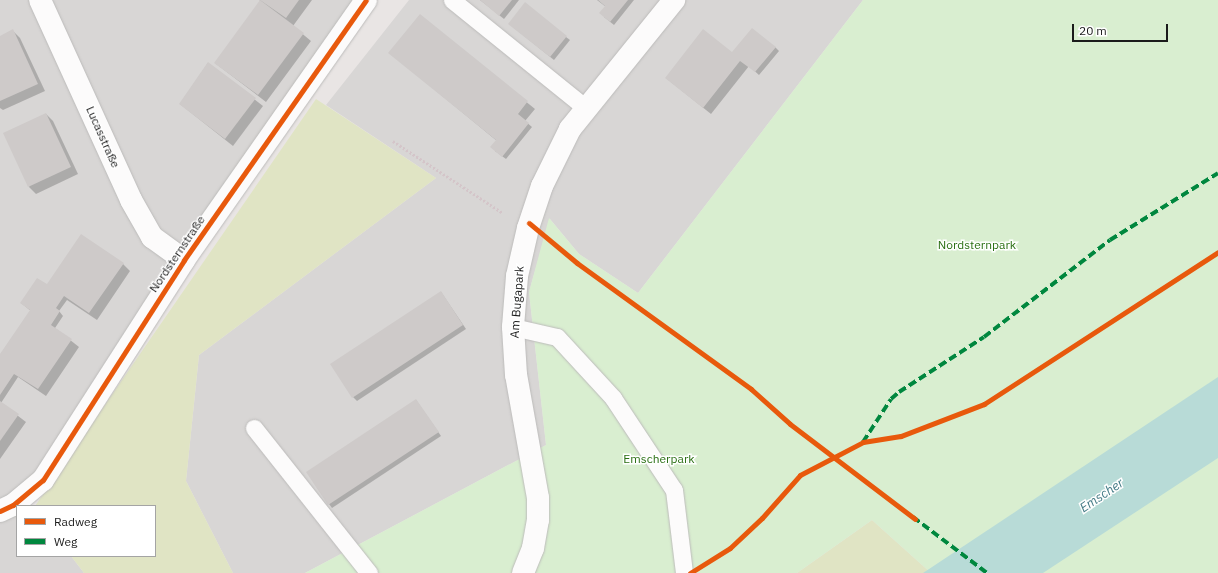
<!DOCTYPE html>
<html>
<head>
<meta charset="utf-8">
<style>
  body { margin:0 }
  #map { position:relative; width:1218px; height:573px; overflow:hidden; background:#e9e5e4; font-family:"IBM Plex Sans",sans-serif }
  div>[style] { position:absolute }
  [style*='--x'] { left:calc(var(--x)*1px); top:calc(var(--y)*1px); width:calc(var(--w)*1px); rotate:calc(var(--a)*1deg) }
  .residential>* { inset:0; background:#d8d6d5 }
  .grass>* { inset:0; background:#e0e4c4 }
  .park>* { inset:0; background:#d9eed0 }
  .water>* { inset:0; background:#b8dbd7 }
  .shadow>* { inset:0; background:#0003 }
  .building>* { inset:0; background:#cecac9 }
  .path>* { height:2.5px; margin-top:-1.25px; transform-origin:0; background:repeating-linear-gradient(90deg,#d4c5c9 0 2px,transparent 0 4px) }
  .roads { filter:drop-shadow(0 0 1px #bcbbba) drop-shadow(0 0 1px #bcbbba) }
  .service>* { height:17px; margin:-8.5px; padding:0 8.5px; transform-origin:8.5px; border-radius:8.5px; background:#fcfbfb }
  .minor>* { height:22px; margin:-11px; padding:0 11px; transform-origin:11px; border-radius:11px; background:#fcfbfb }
  .quiet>* { height:4px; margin-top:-2px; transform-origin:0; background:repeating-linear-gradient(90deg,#00873e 0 8px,transparent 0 12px) }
  .cycleway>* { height:5px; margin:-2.5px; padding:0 2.5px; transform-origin:2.5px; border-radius:2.5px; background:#e8590c }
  span { translate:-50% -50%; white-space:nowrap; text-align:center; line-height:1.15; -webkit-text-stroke:3px #fff; paint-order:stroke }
  .street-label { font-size:12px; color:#1b1b1b }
  .park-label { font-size:12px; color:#296f12 }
  .water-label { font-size:13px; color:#437a85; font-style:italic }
  .legend { position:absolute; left:16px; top:505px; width:140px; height:52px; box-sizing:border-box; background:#fff; border:1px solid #a4a4a4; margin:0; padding:5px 7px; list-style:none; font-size:12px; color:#1b1b1b }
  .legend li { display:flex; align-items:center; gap:8px; height:20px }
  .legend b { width:20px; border:1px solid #a4a4a4 }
  .scale { position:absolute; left:1072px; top:24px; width:96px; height:18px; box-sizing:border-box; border:2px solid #1b1b1b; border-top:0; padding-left:5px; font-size:12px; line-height:14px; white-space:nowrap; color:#1b1b1b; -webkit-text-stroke:3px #fff; paint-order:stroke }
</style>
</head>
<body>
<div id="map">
  <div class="residential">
    <i style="clip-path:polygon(0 0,366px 0,26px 498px,32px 506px,17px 506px,17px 556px,71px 556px,84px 573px,0 573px)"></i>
    <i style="clip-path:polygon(409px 0,863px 0,638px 293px,579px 254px,550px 219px,529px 292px,546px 445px,305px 573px,233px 573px,186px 481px,199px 355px,436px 178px,326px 105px)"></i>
  </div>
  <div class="grass">
    <i style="clip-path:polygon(316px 99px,436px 178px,199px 355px,186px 481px,233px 573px,84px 573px,71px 556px,155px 556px,155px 506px,35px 506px)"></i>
    <i style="clip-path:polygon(872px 520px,931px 573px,797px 573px)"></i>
  </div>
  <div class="park">
    <i style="clip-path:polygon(863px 0,1218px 0,1218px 573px,931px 573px,872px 520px,797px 573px,305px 573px,546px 445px,529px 292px,549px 218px,579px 254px,638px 293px)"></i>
  </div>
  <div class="water">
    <i style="clip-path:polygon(1218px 377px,1218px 458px,1043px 573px,923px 573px)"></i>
  </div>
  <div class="shadow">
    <i style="clip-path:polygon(259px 0,312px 0,293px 26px,311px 41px,266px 102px,215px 63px,261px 1px)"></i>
    <i style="clip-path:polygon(480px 0,519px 0,504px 19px)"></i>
    <i style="clip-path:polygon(597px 0,634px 0,614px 25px,604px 17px,606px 7px)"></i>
    <i style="clip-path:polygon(420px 15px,535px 109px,525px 121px,532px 127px,506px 159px,495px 151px,497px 141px,390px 53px)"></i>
    <i style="clip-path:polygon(513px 27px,566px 37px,570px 40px,554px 60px)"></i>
    <i style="clip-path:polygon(13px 31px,20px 38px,45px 91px,3px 110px,0 108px,0 37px)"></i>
    <i style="clip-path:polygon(775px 47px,779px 51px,759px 75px,749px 66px,711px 114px,666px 78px,733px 54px)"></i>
    <i style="clip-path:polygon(208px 63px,263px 106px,233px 146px,180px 104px)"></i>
    <i style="clip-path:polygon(46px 114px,53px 121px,78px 174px,36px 194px,29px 187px)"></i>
    <i style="clip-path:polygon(123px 264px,130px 271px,97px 320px,67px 300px,59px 311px,63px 316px,55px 328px,79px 347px,46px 396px,18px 377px,1px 403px,26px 422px,0 459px,0 355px,31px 311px,21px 303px,47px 286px)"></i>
    <i style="clip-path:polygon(441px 292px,466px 329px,357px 401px,353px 397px)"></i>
    <i style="clip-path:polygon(416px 400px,441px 436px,332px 508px,329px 504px)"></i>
  </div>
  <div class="building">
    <i style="clip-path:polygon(260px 0,299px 0,286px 18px)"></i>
    <i style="clip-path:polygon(260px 0,304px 33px,258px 95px,214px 63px)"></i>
    <i style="clip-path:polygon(480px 0,512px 0,499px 16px)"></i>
    <i style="clip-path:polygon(598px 0,628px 0,610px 22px,599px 13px,605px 6px)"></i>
    <i style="clip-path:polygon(525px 2px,567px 36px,550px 57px,508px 24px)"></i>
    <i style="clip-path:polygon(420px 14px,528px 101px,518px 114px,529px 123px,502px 157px,490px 147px,496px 140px,388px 53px)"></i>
    <i style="clip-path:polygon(752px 28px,776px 47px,755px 72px,740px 61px,703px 108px,665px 78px,703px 29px,732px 52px)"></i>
    <i style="clip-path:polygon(13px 29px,38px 84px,0 101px,0 36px)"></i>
    <i style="clip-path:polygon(208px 62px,256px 98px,225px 139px,179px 104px)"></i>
    <i style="clip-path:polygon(46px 113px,71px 167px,28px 187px,3px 133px)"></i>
    <i style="clip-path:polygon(81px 234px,124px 263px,89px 313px,64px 296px,56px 308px,60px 311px,51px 325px,72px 339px,38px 389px,14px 374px,0 395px,0 354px,30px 310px,20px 303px,37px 278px,47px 284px)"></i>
    <i style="clip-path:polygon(441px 291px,463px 325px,352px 398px,330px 364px)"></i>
    <i style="clip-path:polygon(416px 399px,439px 432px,328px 505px,306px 472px)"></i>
    <i style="clip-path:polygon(0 401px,19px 414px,0 441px)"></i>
  </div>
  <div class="path">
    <i style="--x:393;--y:141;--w:131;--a:33.2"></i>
  </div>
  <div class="roads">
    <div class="service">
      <i style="--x:452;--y:0;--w:172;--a:38.9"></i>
      <i style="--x:513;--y:327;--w:45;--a:12.8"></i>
      <i style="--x:557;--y:337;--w:83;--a:47.4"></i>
      <i style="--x:613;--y:398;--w:110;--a:56.5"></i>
      <i style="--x:674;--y:490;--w:84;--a:83.1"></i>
      <i style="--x:254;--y:428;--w:185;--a:51.6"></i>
    </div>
    <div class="minor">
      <i style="--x:40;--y:0;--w:220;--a:65.5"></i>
      <i style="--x:131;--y:200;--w:43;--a:60.4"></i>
      <i style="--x:152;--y:237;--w:39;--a:36"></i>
      <i style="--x:0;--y:511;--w:14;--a:-25"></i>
      <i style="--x:13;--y:505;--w:39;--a:-40"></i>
      <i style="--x:43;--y:480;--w:261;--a:-57.3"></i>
      <i style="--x:184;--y:260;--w:317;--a:-55"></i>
      <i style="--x:523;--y:573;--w:27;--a:-68"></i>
      <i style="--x:533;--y:548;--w:28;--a:-80"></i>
      <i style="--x:538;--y:520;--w:22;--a:-90"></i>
      <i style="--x:538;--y:498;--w:125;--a:-100.1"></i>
      <i style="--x:516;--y:375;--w:48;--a:-93.6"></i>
      <i style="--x:513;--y:327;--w:51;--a:-85.5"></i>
      <i style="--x:517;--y:276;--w:49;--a:-77.1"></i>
      <i style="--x:528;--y:228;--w:44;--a:-71.6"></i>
      <i style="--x:542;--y:186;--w:64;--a:-63.8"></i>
      <i style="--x:570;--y:129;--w:166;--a:-51.1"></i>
    </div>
  </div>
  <div class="quiet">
    <i style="--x:863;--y:442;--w:51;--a:-56.9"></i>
    <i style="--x:891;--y:399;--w:11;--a:-41"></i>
    <i style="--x:899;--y:392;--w:101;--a:-32.9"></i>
    <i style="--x:984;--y:337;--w:159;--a:-37.6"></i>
    <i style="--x:1110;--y:240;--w:127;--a:-31.8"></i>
    <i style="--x:913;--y:517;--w:93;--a:37.1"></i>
  </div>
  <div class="cycleway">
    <i style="--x:529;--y:223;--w:62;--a:39.8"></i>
    <i style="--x:577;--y:263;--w:215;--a:35.9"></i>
    <i style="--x:751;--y:389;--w:52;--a:41.9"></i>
    <i style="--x:790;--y:424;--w:157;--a:37.2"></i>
    <i style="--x:0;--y:511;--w:14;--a:-25"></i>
    <i style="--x:13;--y:505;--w:39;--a:-40"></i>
    <i style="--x:43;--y:480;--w:261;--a:-57.3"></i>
    <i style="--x:184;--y:260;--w:317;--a:-55"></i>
    <i style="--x:690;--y:573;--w:47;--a:-32"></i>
    <i style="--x:730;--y:548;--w:44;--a:-43.2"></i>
    <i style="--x:762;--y:518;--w:57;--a:-48.5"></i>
    <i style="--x:800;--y:475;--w:71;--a:-27.6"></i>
    <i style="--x:863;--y:442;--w:38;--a:-9"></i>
    <i style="--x:901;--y:436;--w:89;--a:-21.1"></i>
    <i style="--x:984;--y:404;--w:279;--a:-33"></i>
  </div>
  <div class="street-label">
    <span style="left:103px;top:137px;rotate:66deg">Lucasstraße</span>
    <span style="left:177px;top:254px;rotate:-56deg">Nordsternstraße</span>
    <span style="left:517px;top:302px;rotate:-86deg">Am Bugapark</span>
  </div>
  <div class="park-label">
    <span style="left:977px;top:245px">Nordsternpark</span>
    <span style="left:659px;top:459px">Emscherpark</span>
  </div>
  <div class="water-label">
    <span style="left:1102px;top:496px;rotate:-34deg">Emscher</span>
  </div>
  <ul class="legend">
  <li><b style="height:5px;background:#e8590c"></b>Radweg</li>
  <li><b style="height:5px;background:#00873e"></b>Weg</li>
  </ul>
  <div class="scale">20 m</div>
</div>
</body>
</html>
